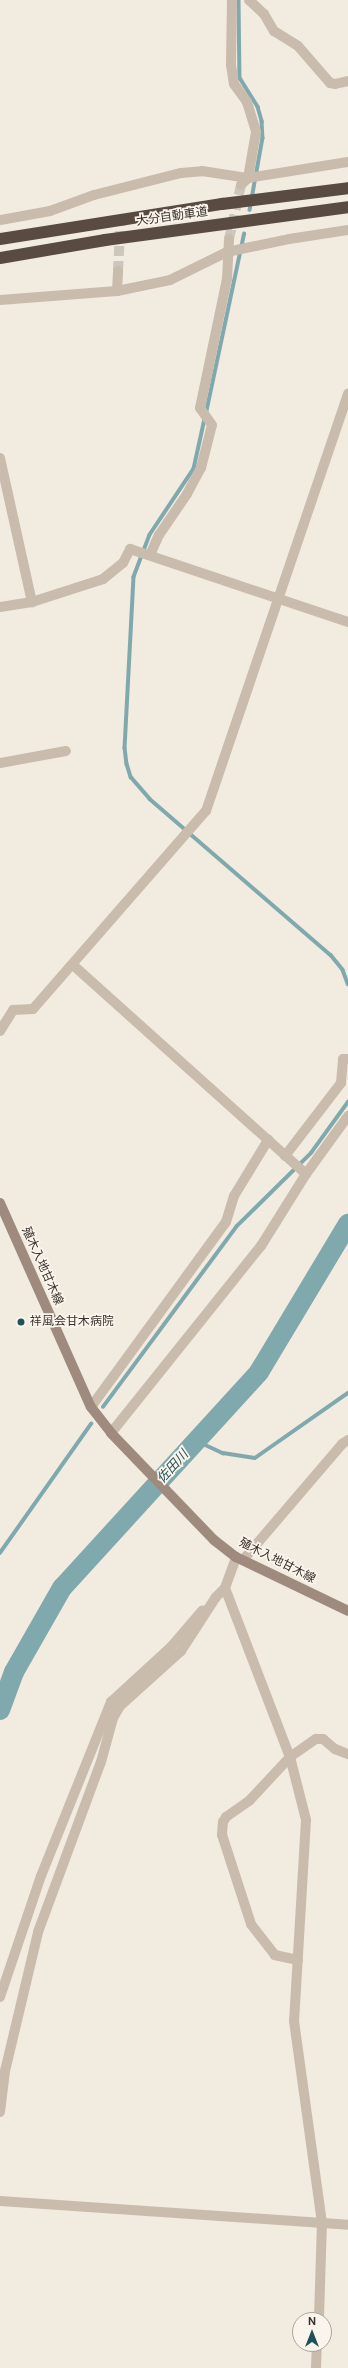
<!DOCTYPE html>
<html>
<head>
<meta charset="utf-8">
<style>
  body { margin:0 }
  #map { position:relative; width:348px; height:2368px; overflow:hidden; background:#f2ebe0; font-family:"DM Sans","Noto Sans JP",sans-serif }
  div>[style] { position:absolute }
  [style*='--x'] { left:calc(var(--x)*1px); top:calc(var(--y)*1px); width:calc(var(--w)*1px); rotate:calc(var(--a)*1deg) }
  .stream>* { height:3.5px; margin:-1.75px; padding:0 1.75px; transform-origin:1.75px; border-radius:1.75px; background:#80a9ae }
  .river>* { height:20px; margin:-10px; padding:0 10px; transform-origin:10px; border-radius:10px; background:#80a9ae }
  .minor-tunnel>* { height:10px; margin-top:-5px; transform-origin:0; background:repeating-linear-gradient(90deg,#cdc6bc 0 10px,transparent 0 15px) }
  .minor>* { height:10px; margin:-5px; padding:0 5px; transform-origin:5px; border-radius:5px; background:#cabcac }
  .secondary>* { height:10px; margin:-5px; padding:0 5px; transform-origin:5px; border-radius:5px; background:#9e8b7d }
  .motorway>* { height:12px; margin:-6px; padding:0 6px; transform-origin:6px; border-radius:6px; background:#594b42 }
  .dots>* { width:11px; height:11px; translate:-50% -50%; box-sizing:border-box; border:2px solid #faf4ec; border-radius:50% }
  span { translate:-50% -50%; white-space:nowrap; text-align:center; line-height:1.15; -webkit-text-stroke:3.5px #faf4ec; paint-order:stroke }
  .street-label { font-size:12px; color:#38302a }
  .poi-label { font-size:12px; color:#38302a }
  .left { translate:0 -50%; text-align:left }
  .water-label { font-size:13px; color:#215158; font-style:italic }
  .north { position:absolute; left:292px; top:2312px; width:40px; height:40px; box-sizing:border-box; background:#faf4ec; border:1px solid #aca69e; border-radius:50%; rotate:0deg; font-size:11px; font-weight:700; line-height:16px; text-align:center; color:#38302a }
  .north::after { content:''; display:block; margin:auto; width:14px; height:18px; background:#215158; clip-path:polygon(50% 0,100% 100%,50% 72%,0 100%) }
</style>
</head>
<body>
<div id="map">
  <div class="stream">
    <i style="--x:239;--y:0;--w:78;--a:89.3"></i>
    <i style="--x:240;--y:78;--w:34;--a:58"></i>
    <i style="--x:258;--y:107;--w:15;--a:74"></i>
    <i style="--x:262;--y:121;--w:17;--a:87"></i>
    <i style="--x:263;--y:138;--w:73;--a:100.2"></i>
    <i style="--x:206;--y:413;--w:183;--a:-78"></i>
    <i style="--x:205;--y:419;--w:51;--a:102.4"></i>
    <i style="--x:194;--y:469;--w:79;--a:123.7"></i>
    <i style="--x:150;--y:535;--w:45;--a:110.9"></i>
    <i style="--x:134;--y:577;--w:171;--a:93"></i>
    <i style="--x:125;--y:748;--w:16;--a:83"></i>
    <i style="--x:127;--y:764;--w:14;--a:73"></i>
    <i style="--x:131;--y:777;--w:29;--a:49"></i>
    <i style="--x:150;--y:799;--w:239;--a:40.8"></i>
    <i style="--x:331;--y:955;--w:19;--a:51"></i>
    <i style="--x:343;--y:970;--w:15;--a:70"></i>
    <i style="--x:103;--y:1407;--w:225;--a:-53.5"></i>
    <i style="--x:237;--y:1226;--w:104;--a:-44.6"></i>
    <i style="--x:311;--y:1153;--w:63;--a:-54"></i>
    <i style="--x:197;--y:1441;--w:29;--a:25"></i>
    <i style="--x:223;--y:1453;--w:32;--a:9"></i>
    <i style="--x:255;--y:1458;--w:113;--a:-35"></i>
    <i style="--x:0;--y:1553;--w:158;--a:-54.8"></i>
  </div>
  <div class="river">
    <i style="--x:0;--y:1710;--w:40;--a:-69.8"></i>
    <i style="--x:14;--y:1672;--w:97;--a:-60.3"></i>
    <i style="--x:62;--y:1588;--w:292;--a:-47.6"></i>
    <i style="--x:259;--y:1372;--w:173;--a:-59"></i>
  </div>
  <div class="minor-tunnel">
    <i style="--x:229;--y:239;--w:55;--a:-77.5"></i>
    <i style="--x:118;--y:271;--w:59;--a:-87.1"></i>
  </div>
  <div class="minor">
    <i style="--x:232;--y:0;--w:65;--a:90.9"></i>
    <i style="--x:231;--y:65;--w:19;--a:81"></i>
    <i style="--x:234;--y:84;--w:22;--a:54"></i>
    <i style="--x:247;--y:102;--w:31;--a:73"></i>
    <i style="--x:256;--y:132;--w:47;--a:99.9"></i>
    <i style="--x:248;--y:178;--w:10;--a:135"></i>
    <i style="--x:249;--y:0;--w:21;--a:43"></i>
    <i style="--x:264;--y:14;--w:20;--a:60"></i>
    <i style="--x:274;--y:31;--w:28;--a:32"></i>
    <i style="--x:298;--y:46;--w:49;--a:49.1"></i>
    <i style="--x:330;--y:83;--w:5;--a:11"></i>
    <i style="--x:335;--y:84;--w:13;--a:-13"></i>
    <i style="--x:0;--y:220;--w:51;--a:-10.2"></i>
    <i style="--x:50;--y:211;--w:47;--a:-20"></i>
    <i style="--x:94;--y:195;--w:90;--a:-14.2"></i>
    <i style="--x:181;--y:173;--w:21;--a:-5"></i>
    <i style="--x:202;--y:171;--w:47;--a:8.7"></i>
    <i style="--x:248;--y:178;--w:101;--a:-9.1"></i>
    <i style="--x:117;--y:291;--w:20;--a:-87"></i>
    <i style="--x:0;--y:300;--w:117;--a:-4.4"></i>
    <i style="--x:117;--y:291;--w:54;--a:-11.7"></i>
    <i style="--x:170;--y:280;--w:64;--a:-26.2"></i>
    <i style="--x:227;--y:252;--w:63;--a:-11.8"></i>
    <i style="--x:289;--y:239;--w:60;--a:-8.7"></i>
    <i style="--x:0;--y:458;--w:148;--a:77.5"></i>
    <i style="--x:150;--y:555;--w:22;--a:-66"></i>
    <i style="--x:159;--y:535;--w:50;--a:-55.7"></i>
    <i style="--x:187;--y:494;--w:30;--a:-62"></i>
    <i style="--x:201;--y:468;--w:44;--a:-75.7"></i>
    <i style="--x:212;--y:425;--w:21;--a:-125"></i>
    <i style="--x:200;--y:408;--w:132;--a:-78.2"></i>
    <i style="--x:227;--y:279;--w:40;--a:-87.1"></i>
    <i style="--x:0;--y:607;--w:32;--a:-9"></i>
    <i style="--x:32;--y:602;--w:75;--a:-17.9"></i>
    <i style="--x:103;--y:579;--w:26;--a:-39"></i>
    <i style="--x:123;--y:563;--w:16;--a:-63"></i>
    <i style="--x:130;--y:549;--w:230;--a:18.5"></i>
    <i style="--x:0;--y:763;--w:67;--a:-10.3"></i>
    <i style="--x:73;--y:965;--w:313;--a:41.9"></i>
    <i style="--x:0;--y:1031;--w:25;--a:-58"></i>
    <i style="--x:13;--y:1010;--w:20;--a:-3"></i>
    <i style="--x:33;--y:1009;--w:263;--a:-48.9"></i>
    <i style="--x:206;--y:811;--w:441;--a:-71.2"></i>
    <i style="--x:285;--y:1156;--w:92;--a:-52.5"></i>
    <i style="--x:341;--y:1083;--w:24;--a:-85"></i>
    <i style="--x:343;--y:1059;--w:5;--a:0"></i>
    <i style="--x:91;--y:1407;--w:229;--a:-53.9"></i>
    <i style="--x:226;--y:1222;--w:27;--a:-73"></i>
    <i style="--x:234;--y:1196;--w:66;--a:-58.7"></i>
    <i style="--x:111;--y:1433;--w:240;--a:-51.3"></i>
    <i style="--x:261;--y:1246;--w:85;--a:-58"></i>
    <i style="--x:306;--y:1174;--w:72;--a:-54.1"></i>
    <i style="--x:243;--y:1560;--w:153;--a:-49.5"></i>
    <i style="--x:342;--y:1444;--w:7;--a:-34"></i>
    <i style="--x:225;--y:1588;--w:181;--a:69"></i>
    <i style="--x:290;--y:1757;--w:65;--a:75.7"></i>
    <i style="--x:306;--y:1820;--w:201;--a:93.4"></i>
    <i style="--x:294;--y:2021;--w:203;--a:82.1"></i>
    <i style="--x:322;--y:2222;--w:98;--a:91.8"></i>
    <i style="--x:298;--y:1960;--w:24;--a:-168"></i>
    <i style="--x:275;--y:1955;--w:39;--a:-128"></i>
    <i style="--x:251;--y:1924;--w:94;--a:-108"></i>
    <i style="--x:222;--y:1835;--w:13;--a:-86"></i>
    <i style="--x:223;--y:1822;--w:6;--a:-59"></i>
    <i style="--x:226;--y:1817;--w:29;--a:-35"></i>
    <i style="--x:250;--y:1800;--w:59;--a:-47.1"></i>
    <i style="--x:290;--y:1757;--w:32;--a:-35"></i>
    <i style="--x:316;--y:1739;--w:7;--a:0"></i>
    <i style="--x:323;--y:1739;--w:16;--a:40"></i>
    <i style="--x:335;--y:1749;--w:14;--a:21"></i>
    <i style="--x:0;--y:1997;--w:128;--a:-71.3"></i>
    <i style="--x:41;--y:1876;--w:188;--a:-68.1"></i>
    <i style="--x:111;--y:1702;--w:81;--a:-42.5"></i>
    <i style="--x:171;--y:1647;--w:48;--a:-49.3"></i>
    <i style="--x:0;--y:2112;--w:41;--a:-83"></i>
    <i style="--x:5;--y:2071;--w:143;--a:-76.6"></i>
    <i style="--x:38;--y:1932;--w:181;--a:-69.7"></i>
    <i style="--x:101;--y:1762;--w:46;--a:-74.7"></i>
    <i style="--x:113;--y:1718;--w:14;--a:-60"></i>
    <i style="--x:120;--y:1706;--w:82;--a:-42"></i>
    <i style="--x:181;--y:1651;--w:64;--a:-57.1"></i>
    <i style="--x:216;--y:1597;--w:13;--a:-45"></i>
    <i style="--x:225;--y:1588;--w:33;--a:-70"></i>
    <i style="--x:0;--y:2201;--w:349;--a:3.9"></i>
    <i style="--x:316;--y:2368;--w:24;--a:-88"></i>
  </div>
  <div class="secondary">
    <i style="--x:0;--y:1203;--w:223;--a:66"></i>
    <i style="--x:91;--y:1407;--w:33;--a:52"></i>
    <i style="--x:111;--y:1433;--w:149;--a:46.1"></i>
    <i style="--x:214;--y:1540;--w:28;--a:38"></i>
    <i style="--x:236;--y:1557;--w:124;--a:25.7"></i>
  </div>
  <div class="motorway">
    <i style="--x:0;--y:239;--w:225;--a:-9"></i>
    <i style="--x:222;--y:204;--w:127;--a:-7.2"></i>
    <i style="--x:0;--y:258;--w:107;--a:-9.7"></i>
    <i style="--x:105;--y:240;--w:245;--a:-7.7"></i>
  </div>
  <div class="dots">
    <i style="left:21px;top:1322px;background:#215158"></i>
  </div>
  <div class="street-label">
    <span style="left:172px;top:217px;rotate:-8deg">大分自動車道</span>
    <span style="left:42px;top:1266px;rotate:66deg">殖木入地甘木線</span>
    <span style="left:277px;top:1561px;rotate:27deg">殖木入地甘木線</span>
  </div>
  <div class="poi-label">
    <span class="left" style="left:30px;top:1322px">祥風会甘木病院</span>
  </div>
  <div class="water-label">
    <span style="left:173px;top:1467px;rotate:-48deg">佐田川</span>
  </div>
  <div class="north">N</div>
</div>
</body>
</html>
